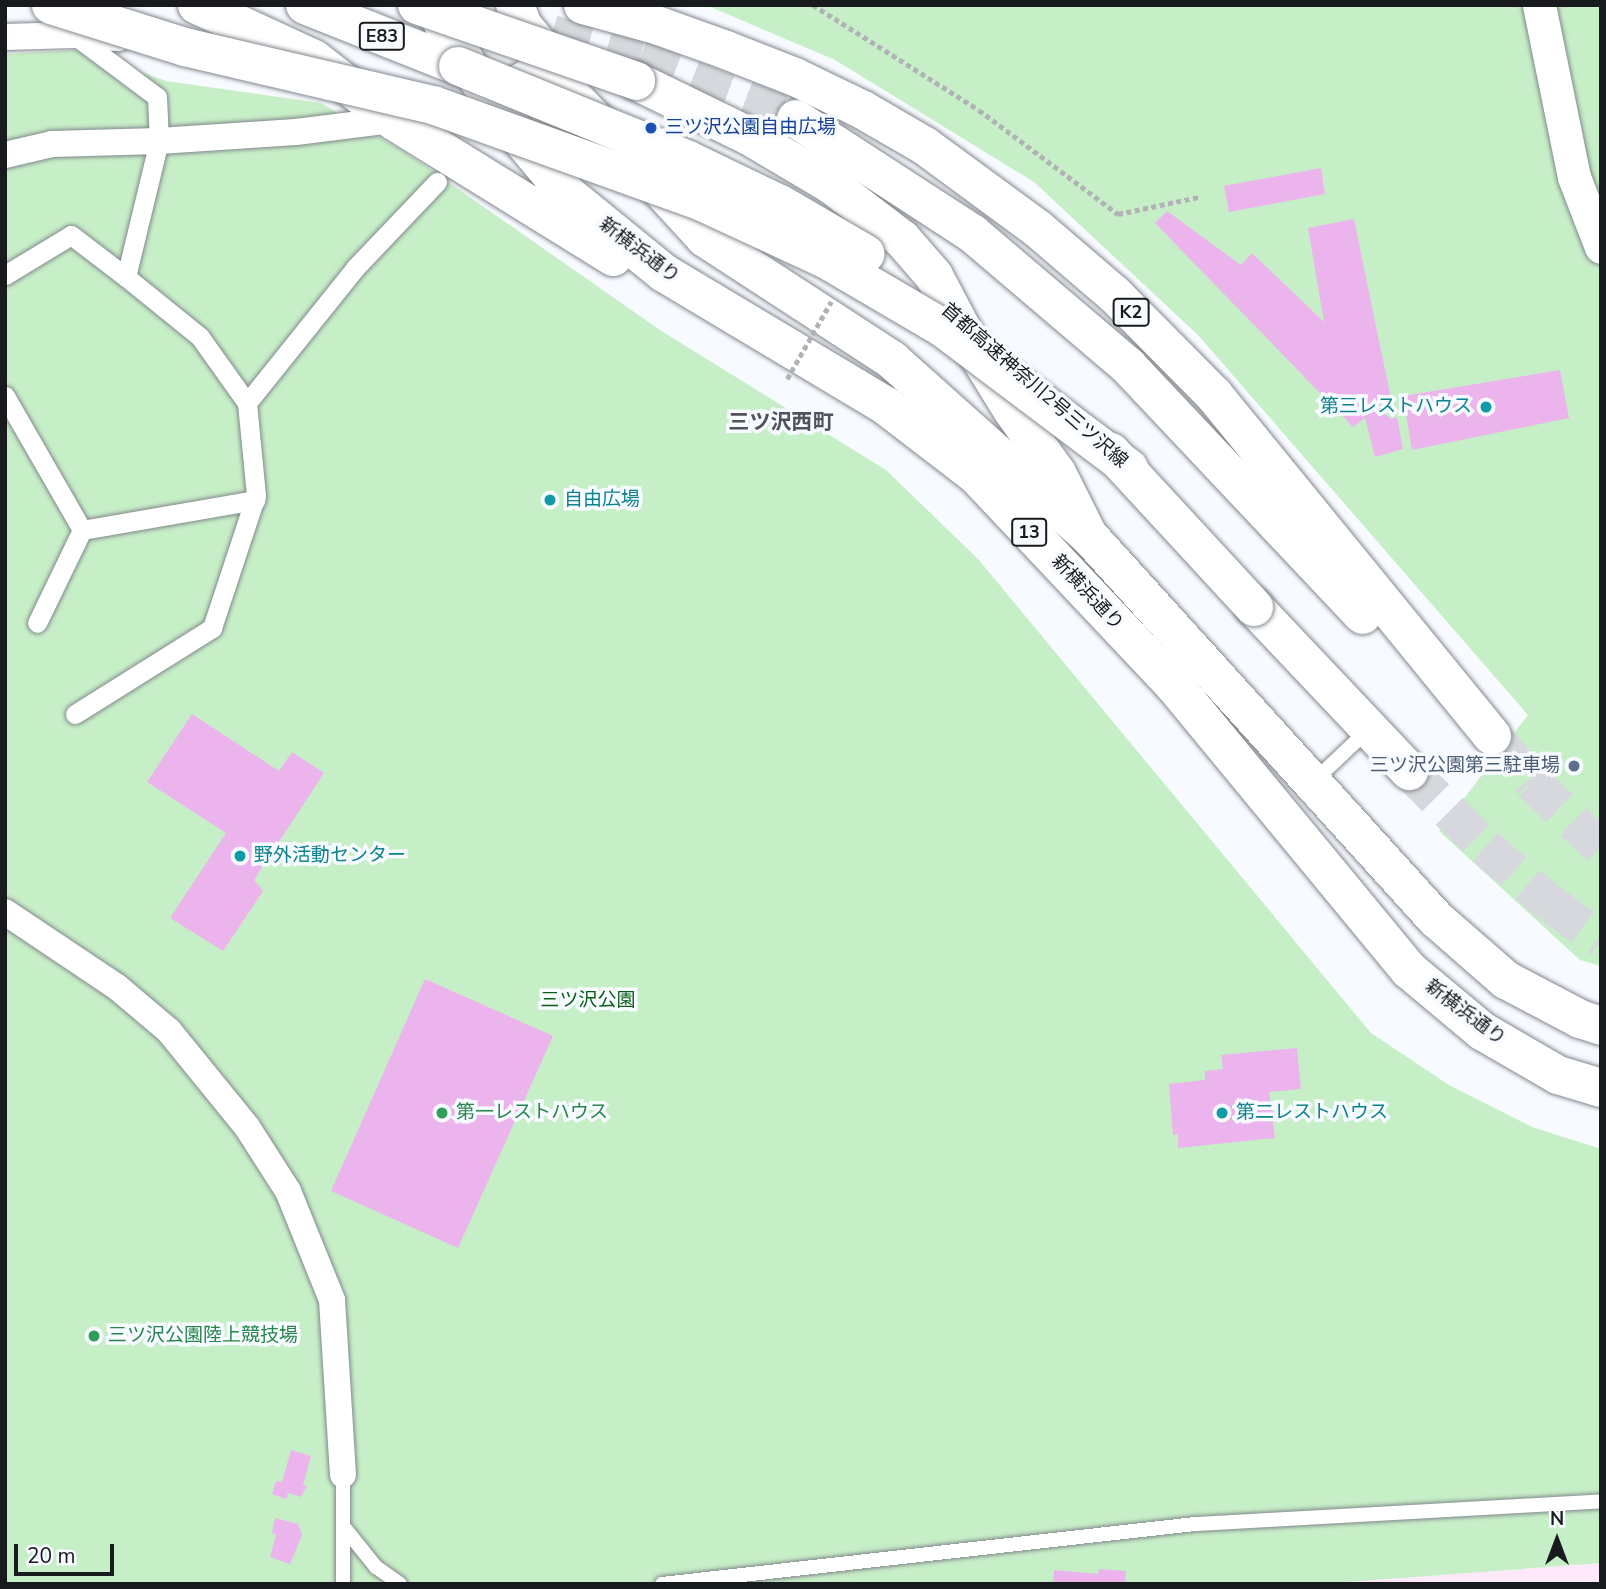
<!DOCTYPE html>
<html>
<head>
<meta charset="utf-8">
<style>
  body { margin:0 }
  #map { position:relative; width:1606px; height:1589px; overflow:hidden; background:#f7faff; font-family:"Nunito Sans","Noto Sans JP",sans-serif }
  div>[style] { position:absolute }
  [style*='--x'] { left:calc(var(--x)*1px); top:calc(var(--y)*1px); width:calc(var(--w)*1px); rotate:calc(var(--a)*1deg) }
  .medical>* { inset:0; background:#fde9f9 }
  .green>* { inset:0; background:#c7efc7 }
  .building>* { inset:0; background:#ebb4ec }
  .motorway-tunnel>* { height:38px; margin-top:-19px; transform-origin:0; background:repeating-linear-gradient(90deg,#d6d8dd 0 38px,transparent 0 57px) }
  .path>* { height:4.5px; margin-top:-2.25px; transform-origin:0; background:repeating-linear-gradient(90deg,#b0b2b6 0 5px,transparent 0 8.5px) }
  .roads { filter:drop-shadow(0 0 2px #83888e) drop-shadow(0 0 2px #83888e) }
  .service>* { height:14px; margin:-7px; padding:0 7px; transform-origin:7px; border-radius:7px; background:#fff }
  .pedestrian>* { height:19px; margin:-9.5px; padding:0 9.5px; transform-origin:9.5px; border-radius:9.5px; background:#fff }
  .minor>* { height:26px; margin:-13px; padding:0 13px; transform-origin:13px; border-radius:13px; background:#fff }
  .tertiary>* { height:33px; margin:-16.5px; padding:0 16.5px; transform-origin:16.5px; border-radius:16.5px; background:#fff }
  .primary>* { height:38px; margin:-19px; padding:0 19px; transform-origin:19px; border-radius:19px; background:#fff }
  .motorway>* { height:38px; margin:-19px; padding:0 19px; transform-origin:19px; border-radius:19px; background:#fff }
  .path-bridge>* { height:4.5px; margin-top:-2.25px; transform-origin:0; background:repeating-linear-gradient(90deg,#b0b2b6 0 5px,transparent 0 8.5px) }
  .bridges { filter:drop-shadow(0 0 2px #83888e) drop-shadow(0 0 2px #83888e) }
  .motorway-bridge>* { height:38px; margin:-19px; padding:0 19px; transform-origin:19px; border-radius:19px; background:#fff }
  .dots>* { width:19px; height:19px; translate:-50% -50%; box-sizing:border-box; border:4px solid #f7faff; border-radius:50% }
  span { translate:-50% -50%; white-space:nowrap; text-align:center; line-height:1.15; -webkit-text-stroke:7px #f7faff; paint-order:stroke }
  .shield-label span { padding:2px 5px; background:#f7faff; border:2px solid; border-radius:5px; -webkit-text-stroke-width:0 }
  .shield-label { font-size:18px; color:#191a1d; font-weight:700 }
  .transit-label { font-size:19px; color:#164399 }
  .left { translate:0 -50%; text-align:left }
  .street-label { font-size:19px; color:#191a1d }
  .culture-label { font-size:19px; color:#0d838f }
  .right { translate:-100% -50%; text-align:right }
  .service-label { font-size:19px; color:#4e5e75 }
  .park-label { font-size:19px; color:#0b5e17 }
  .leisure-label { font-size:19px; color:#27864d }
  .neighbourhood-label { font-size:21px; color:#50545a; font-weight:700 }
  .frame { position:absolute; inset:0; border:7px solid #191a1d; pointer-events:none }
  .north { position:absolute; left:1522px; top:1505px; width:70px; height:70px; -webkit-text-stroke:5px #f7faff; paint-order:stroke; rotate:0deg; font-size:19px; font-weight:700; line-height:28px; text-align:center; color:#191a1d }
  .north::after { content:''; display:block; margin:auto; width:24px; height:32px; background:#191a1d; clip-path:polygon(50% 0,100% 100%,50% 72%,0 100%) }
  .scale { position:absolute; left:14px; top:1544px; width:100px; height:32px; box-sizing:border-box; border:4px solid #191a1d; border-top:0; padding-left:9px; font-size:21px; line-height:24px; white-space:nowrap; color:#191a1d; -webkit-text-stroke:5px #f7faff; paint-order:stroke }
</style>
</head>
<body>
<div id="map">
  <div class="medical">
    <i style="clip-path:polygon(1601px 1563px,1601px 1584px,1321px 1584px)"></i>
  </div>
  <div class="green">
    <i style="clip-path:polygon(706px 5px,1601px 5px,1601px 966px,1580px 960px,1439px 831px,1528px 715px,1198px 335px,1034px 182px,835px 60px)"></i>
    <i style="clip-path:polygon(78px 50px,166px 81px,321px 103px,408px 154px,660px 330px,886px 470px,978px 559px,1371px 1033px,1449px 1085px,1532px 1127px,1601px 1149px,1601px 1563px,1321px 1584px,5px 1584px,5px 54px)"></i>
  </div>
  <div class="building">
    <i style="clip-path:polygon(1321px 168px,1325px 194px,1229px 212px,1224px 186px)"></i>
    <i style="clip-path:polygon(1167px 211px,1241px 265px,1252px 253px,1324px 322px,1308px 228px,1354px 219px,1390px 394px,1378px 408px,1391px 419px,1397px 417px,1403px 449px,1375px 457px,1365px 418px,1353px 427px,1155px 223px)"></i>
    <i style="clip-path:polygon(1560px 370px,1569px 418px,1412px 450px,1403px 396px)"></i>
    <i style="clip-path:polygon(192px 714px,279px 771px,292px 752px,324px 773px,254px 880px,263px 891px,223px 951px,170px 918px,226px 833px,147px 782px)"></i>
    <i style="clip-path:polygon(425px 979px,553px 1036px,458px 1248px,331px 1191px)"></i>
    <i style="clip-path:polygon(1297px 1048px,1301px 1089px,1269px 1092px,1275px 1138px,1178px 1148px,1178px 1134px,1173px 1135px,1169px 1084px,1205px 1080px,1205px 1071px,1223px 1069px,1221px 1055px)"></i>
    <i style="clip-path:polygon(291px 1450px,311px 1456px,303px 1485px,307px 1486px,301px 1497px,288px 1493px,286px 1499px,272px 1494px,276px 1481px,282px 1482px)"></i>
    <i style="clip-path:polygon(275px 1518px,298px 1524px,302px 1535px,290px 1564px,270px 1557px,276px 1535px,272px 1533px)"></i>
    <i style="clip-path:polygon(1099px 1569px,1126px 1571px,1125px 1584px,1053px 1584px,1054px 1570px,1098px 1574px)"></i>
  </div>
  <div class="motorway-tunnel">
    <i style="--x:552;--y:34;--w:91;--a:16"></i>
    <i style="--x:639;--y:59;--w:168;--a:20.9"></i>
    <i style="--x:1492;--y:736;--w:61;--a:49"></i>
    <i style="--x:1532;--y:782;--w:95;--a:43.7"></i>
    <i style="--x:1409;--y:771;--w:107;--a:45"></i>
    <i style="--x:1485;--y:847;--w:89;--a:40.9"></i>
    <i style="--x:1552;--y:905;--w:60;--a:35.5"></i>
  </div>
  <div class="path">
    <i style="--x:813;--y:5;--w:196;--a:32.3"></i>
    <i style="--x:979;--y:110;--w:174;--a:36.8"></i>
    <i style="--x:1118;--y:214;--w:83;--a:-11.9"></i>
  </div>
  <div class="roads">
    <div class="service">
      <i style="--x:1314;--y:781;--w:74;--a:-43.4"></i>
      <i style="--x:343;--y:1475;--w:109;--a:90"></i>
      <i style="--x:343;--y:1526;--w:53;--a:51.2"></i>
      <i style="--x:376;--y:1567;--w:29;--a:35"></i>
      <i style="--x:662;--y:1584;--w:536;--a:-6.42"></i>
      <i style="--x:1195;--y:1524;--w:407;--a:-3.2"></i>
    </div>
    <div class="pedestrian">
      <i style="--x:5;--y:275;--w:77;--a:-31.2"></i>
      <i style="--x:71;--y:235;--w:69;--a:37.4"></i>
      <i style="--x:126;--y:277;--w:140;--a:-76.4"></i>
      <i style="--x:159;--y:141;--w:44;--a:-92.6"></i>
      <i style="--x:157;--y:97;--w:104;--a:-143.2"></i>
      <i style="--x:5;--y:396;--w:155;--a:60.1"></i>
      <i style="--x:82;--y:530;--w:103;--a:115.8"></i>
      <i style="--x:247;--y:403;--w:173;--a:-51.3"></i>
      <i style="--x:355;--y:268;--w:119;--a:-46.4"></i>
      <i style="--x:82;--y:530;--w:176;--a:-9.8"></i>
      <i style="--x:75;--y:714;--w:162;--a:-32.1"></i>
      <i style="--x:212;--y:628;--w:140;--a:-71.7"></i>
      <i style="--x:256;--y:495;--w:92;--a:-95.6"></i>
      <i style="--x:247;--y:403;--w:81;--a:-125.5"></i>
      <i style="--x:200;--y:337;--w:95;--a:-141"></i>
    </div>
    <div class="minor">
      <i style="--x:5;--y:37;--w:69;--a:-1.7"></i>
      <i style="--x:74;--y:35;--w:45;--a:3.8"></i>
      <i style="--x:495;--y:90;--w:64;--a:-29"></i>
      <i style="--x:5;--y:155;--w:48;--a:-13.2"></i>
      <i style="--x:52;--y:144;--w:107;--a:-1.6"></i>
      <i style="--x:159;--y:141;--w:137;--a:-3.8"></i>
      <i style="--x:296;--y:132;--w:106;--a:-7.1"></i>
      <i style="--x:5;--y:912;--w:135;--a:33.8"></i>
      <i style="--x:117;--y:987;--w:68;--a:40.2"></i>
      <i style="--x:169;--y:1031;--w:124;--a:50.9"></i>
      <i style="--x:247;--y:1127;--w:76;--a:57.4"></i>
      <i style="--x:288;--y:1191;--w:118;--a:68"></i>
      <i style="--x:332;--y:1300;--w:175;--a:86.4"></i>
    </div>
    <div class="tertiary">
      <i style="--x:1539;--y:5;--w:176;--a:78.5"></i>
      <i style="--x:1574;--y:177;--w:75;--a:68.9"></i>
    </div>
    <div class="primary">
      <i style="--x:432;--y:5;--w:72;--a:59.2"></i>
      <i style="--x:469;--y:67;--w:81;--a:54.5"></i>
      <i style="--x:516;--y:133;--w:80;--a:50.1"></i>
      <i style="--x:567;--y:194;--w:125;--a:39.2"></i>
      <i style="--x:664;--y:273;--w:259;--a:30.9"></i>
      <i style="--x:886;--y:406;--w:113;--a:37.5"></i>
      <i style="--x:976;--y:475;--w:289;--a:46.7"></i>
      <i style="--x:1174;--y:685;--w:369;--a:50.5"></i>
      <i style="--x:1409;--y:970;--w:95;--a:39.9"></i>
      <i style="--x:1482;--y:1031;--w:88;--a:30.1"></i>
      <i style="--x:1558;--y:1075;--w:45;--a:16.8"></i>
      <i style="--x:515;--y:5;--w:22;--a:69"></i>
      <i style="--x:523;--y:26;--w:43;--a:49.7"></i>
      <i style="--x:551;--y:59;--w:41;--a:60.9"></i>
      <i style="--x:571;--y:95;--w:49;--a:45.8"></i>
      <i style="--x:394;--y:121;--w:258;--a:31.8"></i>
      <i style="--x:651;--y:179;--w:80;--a:47.5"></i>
      <i style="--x:705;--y:238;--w:223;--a:33.1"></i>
      <i style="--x:892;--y:360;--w:263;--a:41.8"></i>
      <i style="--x:1088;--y:535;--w:518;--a:47.82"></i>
      <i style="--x:1436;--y:919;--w:93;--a:41.1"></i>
      <i style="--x:1506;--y:980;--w:84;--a:27.8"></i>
      <i style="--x:1580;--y:1019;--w:22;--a:18"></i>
    </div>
    <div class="motorway">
      <i style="--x:197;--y:5;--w:129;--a:24.8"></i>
      <i style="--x:314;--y:59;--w:101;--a:37.8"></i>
      <i style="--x:305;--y:5;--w:165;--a:21.7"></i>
      <i style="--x:583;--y:5;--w:79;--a:15.4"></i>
      <i style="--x:659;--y:26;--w:71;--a:19.7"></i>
      <i style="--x:726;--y:50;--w:74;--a:21.4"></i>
      <i style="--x:795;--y:77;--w:76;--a:25.9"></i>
      <i style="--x:863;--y:110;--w:72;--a:30.1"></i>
      <i style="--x:925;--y:146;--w:140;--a:36.3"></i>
      <i style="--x:1038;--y:229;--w:101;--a:40.6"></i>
      <i style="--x:1115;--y:295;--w:141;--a:45.3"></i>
      <i style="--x:1214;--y:395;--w:440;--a:50.8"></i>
      <i style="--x:636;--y:81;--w:126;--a:26"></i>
      <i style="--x:749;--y:136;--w:94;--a:30.7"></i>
      <i style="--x:830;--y:184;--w:91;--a:37.4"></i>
      <i style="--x:902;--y:239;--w:49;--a:49.1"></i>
      <i style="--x:934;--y:276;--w:60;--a:62.2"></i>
      <i style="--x:962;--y:329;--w:95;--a:58.3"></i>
      <i style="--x:1012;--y:410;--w:77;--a:54.5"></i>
      <i style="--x:1057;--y:473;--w:69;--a:63.4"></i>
      <i style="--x:796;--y:119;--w:211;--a:33"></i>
      <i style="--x:973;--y:234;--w:204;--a:40.4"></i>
      <i style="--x:1128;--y:366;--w:342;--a:46.7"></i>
      <i style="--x:1254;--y:607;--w:226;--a:46.6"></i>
    </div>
  </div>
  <div class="path-bridge">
    <i style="--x:787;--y:379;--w:89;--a:-60.3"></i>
  </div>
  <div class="bridges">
    <div class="motorway-bridge">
      <i style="--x:51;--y:5;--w:140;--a:17.4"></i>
      <i style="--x:185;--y:47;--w:255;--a:13.2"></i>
      <i style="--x:433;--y:105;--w:286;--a:19.8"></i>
      <i style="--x:702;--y:202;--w:138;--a:24.9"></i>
      <i style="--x:827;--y:260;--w:134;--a:30.4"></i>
      <i style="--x:943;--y:328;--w:233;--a:37"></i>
      <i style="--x:417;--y:5;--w:232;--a:19.1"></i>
      <i style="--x:458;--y:66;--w:248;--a:22.2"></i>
      <i style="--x:688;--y:160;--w:102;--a:25.6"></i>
      <i style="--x:780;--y:204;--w:99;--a:30.2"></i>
      <i style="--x:1111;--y:452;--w:211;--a:47.3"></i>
    </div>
  </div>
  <div class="dots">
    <i style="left:651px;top:128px;background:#1a4fb4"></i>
    <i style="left:1486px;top:407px;background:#0f9aa8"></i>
    <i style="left:550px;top:500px;background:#0f9aa8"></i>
    <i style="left:1574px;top:766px;background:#5c6f8a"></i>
    <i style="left:240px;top:856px;background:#0f9aa8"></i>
    <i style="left:442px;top:1113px;background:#2e9e5b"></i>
    <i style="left:1222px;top:1113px;background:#0f9aa8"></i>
    <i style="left:94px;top:1336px;background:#2e9e5b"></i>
  </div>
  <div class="shield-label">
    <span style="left:382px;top:36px">E83</span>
    <span style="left:1131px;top:312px">K2</span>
    <span style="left:1029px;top:532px">13</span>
  </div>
  <div class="transit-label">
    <span class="left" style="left:665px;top:128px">三ツ沢公園自由広場</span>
  </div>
  <div class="street-label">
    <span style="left:639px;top:251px;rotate:37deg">新横浜通り</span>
    <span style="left:1034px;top:386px;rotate:41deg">首都高速神奈川2号三ツ沢線</span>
    <span style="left:1087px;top:593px;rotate:47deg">新横浜通り</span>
    <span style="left:1465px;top:1013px;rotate:37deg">新横浜通り</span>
  </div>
  <div class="culture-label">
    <span class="right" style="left:1472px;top:407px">第三レストハウス</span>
    <span class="left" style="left:564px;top:500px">自由広場</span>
    <span class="left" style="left:254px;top:856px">野外活動センター</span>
    <span class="left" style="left:1236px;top:1113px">第二レストハウス</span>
  </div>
  <div class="service-label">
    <span class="right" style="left:1560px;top:766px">三ツ沢公園第三駐車場</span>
  </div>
  <div class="park-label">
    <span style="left:588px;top:1001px">三ツ沢公園</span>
  </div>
  <div class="leisure-label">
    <span class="left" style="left:456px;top:1113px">第一レストハウス</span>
    <span class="left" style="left:108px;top:1336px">三ツ沢公園陸上競技場</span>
  </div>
  <div class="neighbourhood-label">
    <span style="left:781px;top:422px">三ツ沢西町</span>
  </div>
  <div class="frame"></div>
  <div class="north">N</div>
  <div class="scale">20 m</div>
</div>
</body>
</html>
